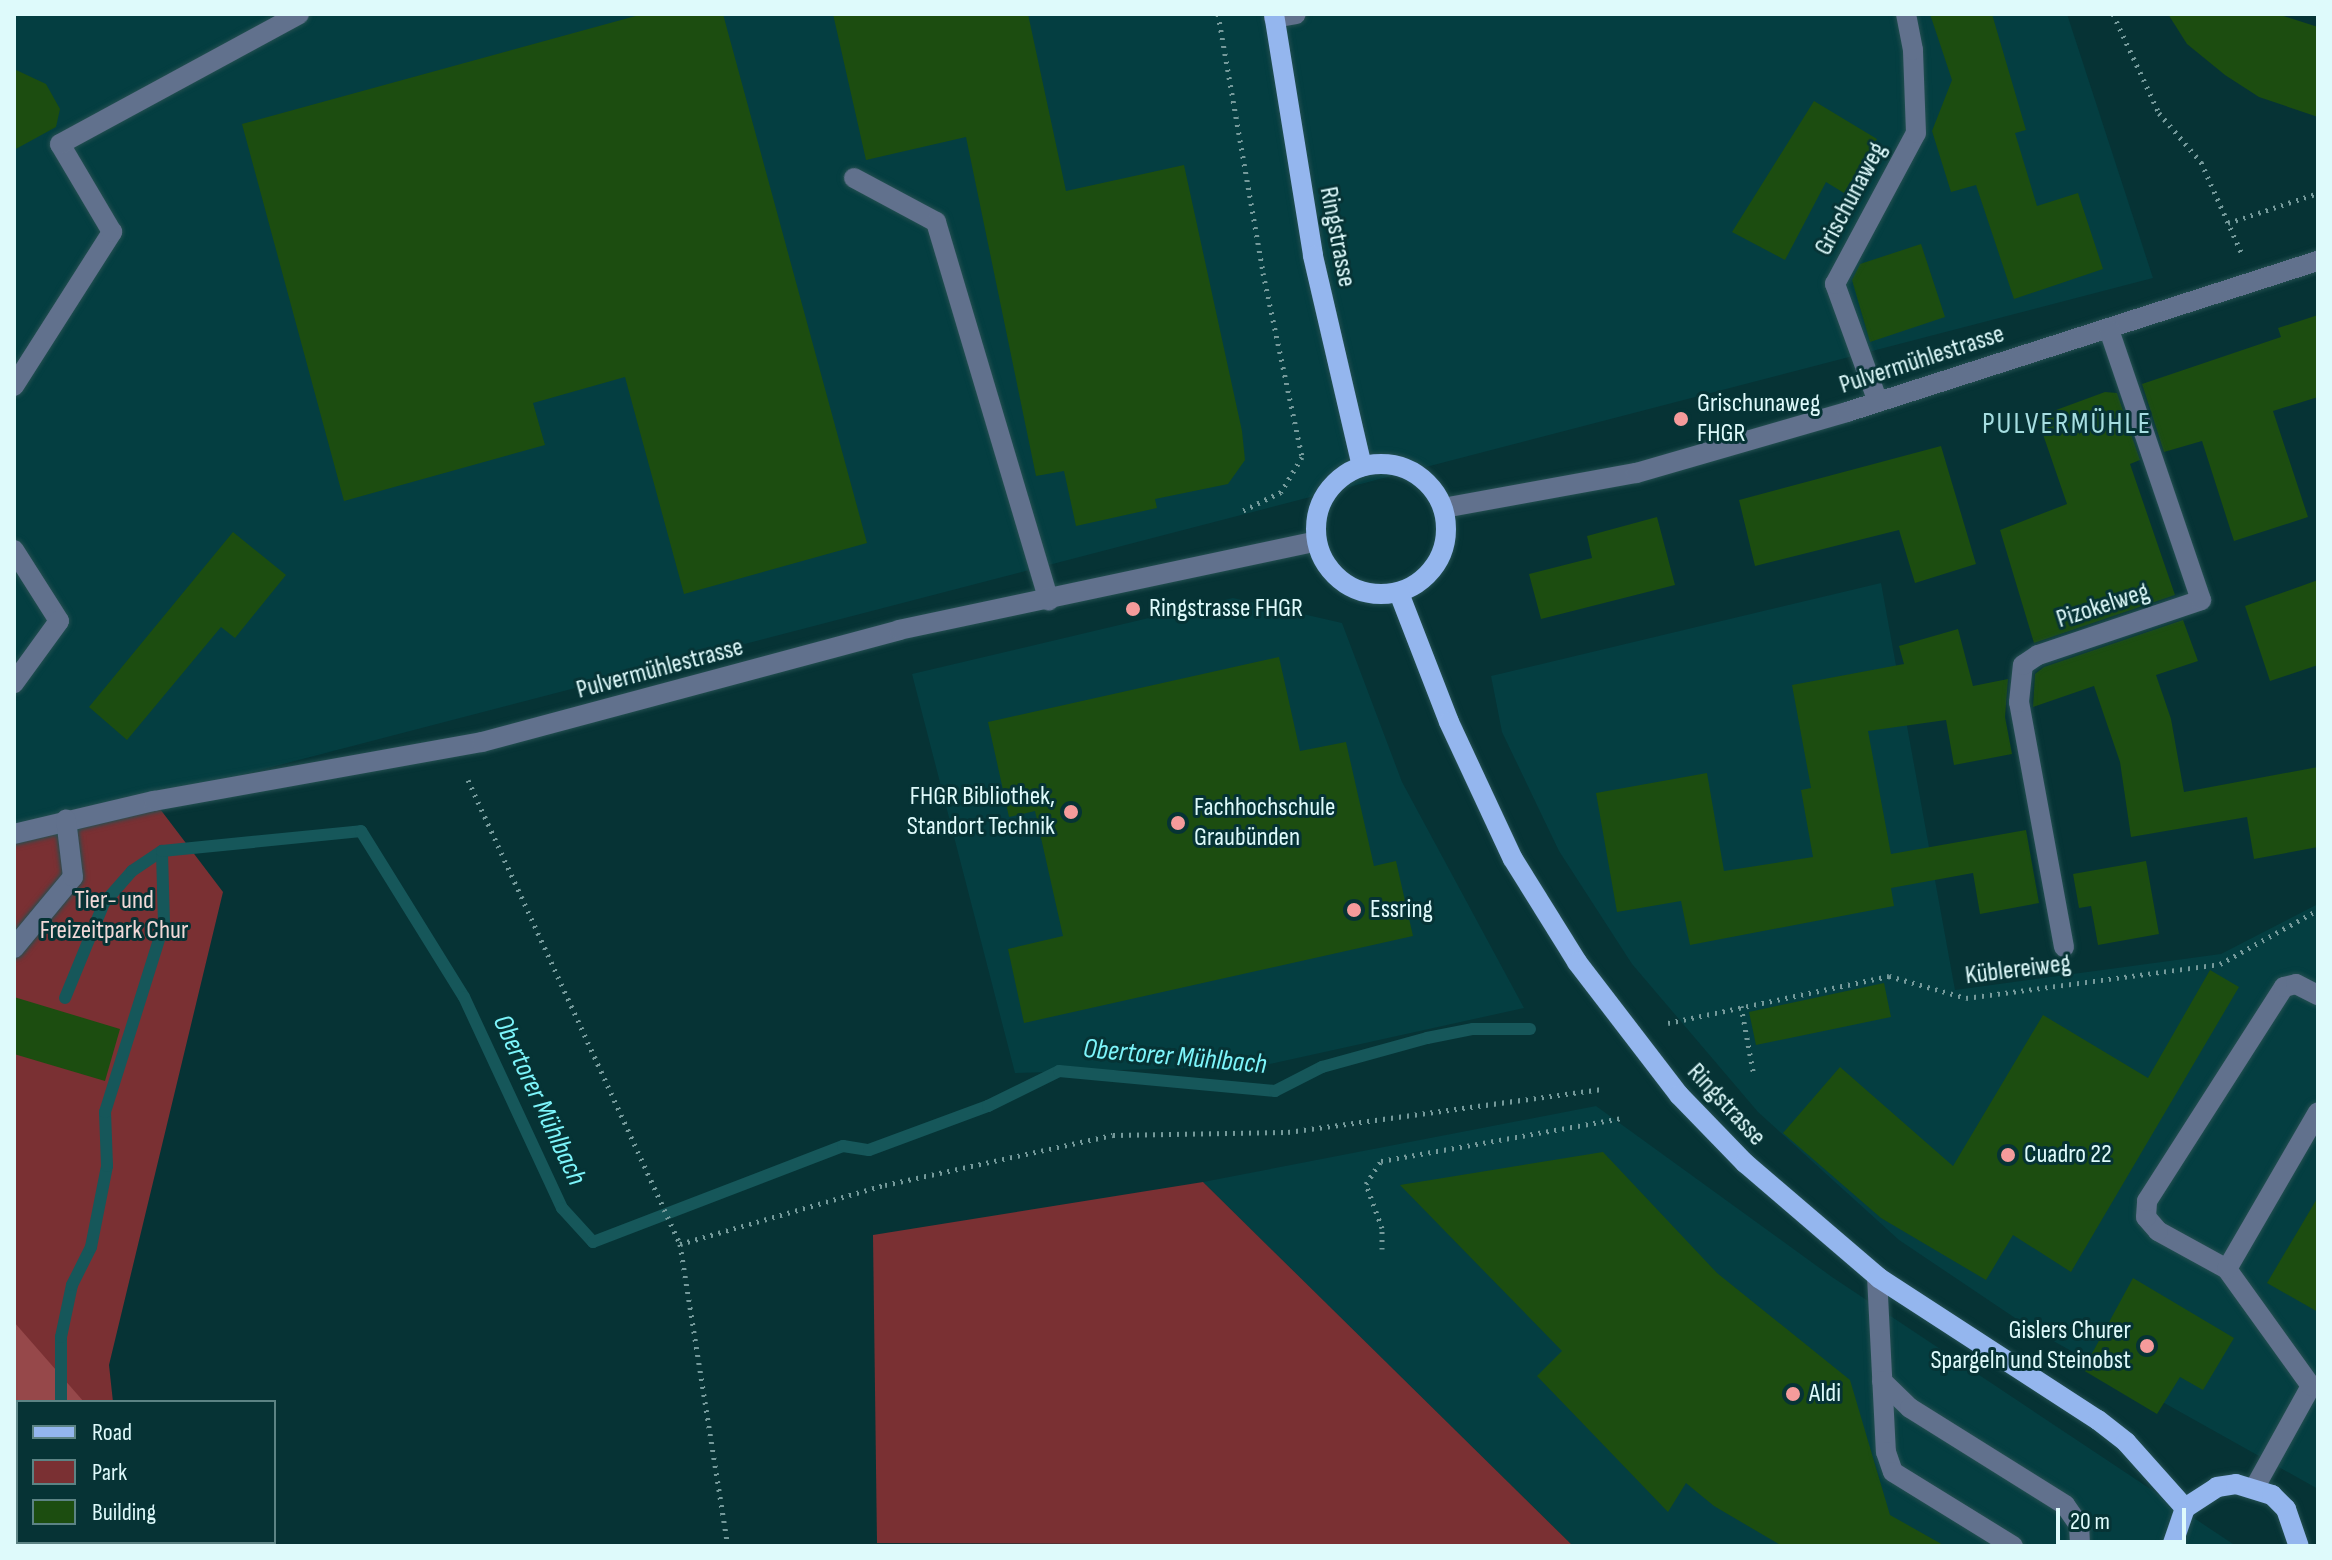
<!DOCTYPE html>
<html>
<head>
<meta charset="utf-8">
<style>
  body { margin:0 }
  #map { position:relative; width:2332px; height:1560px; overflow:hidden; background:#063335; font-family:"Sofia Sans Condensed",sans-serif }
  div>[style] { position:absolute }
  [style*='--x'] { left:calc(var(--x)*1px); top:calc(var(--y)*1px); width:calc(var(--w)*1px); rotate:calc(var(--a)*1deg) }
  .built>* { inset:0; background:#043e41 }
  .green>* { inset:0; background:#7a3033 }
  .forest>* { inset:0; background:#96484a }
  .stream>* { height:12px; margin:-6px; padding:0 6px; transform-origin:6px; border-radius:6px; background:#16575a }
  .building>* { inset:0; background:#1c4d10 }
  .path>* { height:5px; margin-top:-2.5px; transform-origin:0; background:repeating-linear-gradient(90deg,#759a9b 0 2px,transparent 0 8px) }
  .roads { filter:drop-shadow(0 0 2px #244f51) drop-shadow(0 0 2px #244f51) }
  .minor>* { height:20px; margin:-10px; padding:0 10px; transform-origin:10px; border-radius:10px; background:#61718d }
  .major>* { height:20px; margin:-10px; padding:0 10px; transform-origin:10px; border-radius:10px; background:#94b6ee }
  .major>.ring { margin:-10px; padding:0; box-sizing:content-box; background:none; border:20px solid #94b6ee; border-radius:50% }
  .dots>* { width:22px; height:22px; translate:-50% -50%; box-sizing:border-box; border:4px solid #063335; border-radius:50% }
  span { translate:-50% -50%; white-space:nowrap; text-align:center; line-height:1.15; -webkit-text-stroke:6px #063335; paint-order:stroke }
  .street-label { font-size:26px; color:#defafb }
  .poi-label { font-size:26px; color:#defafb }
  .left { translate:0 -50%; text-align:left }
  .right { translate:-100% -50%; text-align:right }
  .park-label { font-size:26px; color:#f0d8d7 }
  .water-label { font-size:28px; color:#7df5fb; font-style:italic }
  .quarter-label { font-size:30px; color:#a6dee1; letter-spacing:2px }
  .frame { position:absolute; inset:0; border:16px solid #defafb; pointer-events:none }
  .legend { position:absolute; left:16px; top:1400px; width:260px; height:144px; box-sizing:border-box; background:#063335; border:2px solid #5c8384; margin:0; padding:10px 14px; list-style:none; font-size:24px; color:#defafb }
  .legend li { display:flex; align-items:center; gap:16px; height:40px }
  .legend b { width:40px; border:2px solid #5c8384 }
  .scale { position:absolute; left:2056px; top:1508px; width:130px; height:36px; box-sizing:border-box; border:4px solid #defafb; border-top:0; padding-left:10px; font-size:24px; line-height:28px; white-space:nowrap; color:#defafb; -webkit-text-stroke:6px #063335; paint-order:stroke }
</style>
</head>
<body>
<div id="map">
  <div class="built">
    <i style="clip-path:polygon(14px 14px,2067px 14px,2153px 278px,14px 834px)"></i>
    <i style="clip-path:polygon(1881px 583px,1955px 990px,2221px 954px,2318px 904px,2318px 1489px,2030px 1328px,1899px 1240px,1758px 1112px,1632px 964px,1559px 851px,1502px 732px,1491px 676px)"></i>
    <i style="clip-path:polygon(1233px 598px,1342px 623px,1402px 782px,1524px 1008px,1261px 1066px,1015px 1073px,912px 674px)"></i>
    <i style="clip-path:polygon(1596px 1106px,1832px 1277px,2236px 1546px,1573px 1546px,1203px 1182px)"></i>
  </div>
  <div class="green">
    <i style="clip-path:polygon(154px 801px,223px 892px,109px 1365px,113px 1402px,18px 1402px,18px 1542px,129px 1546px,14px 1546px,14px 834px)"></i>
    <i style="clip-path:polygon(1203px 1182px,1573px 1546px,877px 1543px,873px 1235px)"></i>
  </div>
  <div class="forest">
    <i style="clip-path:polygon(14px 1322px,84px 1402px,18px 1402px,18px 1542px,117px 1546px,14px 1546px)"></i>
  </div>
  <div class="stream">
    <i style="--x:65;--y:998;--w:103;--a:-67.7"></i>
    <i style="--x:104;--y:903;--w:43;--a:-48.8"></i>
    <i style="--x:132;--y:871;--w:36;--a:-34"></i>
    <i style="--x:61;--y:1402;--w:65;--a:-90"></i>
    <i style="--x:61;--y:1337;--w:53;--a:-78.1"></i>
    <i style="--x:72;--y:1285;--w:42;--a:-63.4"></i>
    <i style="--x:91;--y:1247;--w:83;--a:-78.8"></i>
    <i style="--x:107;--y:1166;--w:54;--a:-92.1"></i>
    <i style="--x:105;--y:1112;--w:197;--a:-72.6"></i>
    <i style="--x:164;--y:924;--w:73;--a:-91.6"></i>
    <i style="--x:162;--y:851;--w:200;--a:-5.7"></i>
    <i style="--x:361;--y:831;--w:195;--a:58.2"></i>
    <i style="--x:464;--y:997;--w:233;--a:65.1"></i>
    <i style="--x:562;--y:1208;--w:46;--a:47.6"></i>
    <i style="--x:593;--y:1242;--w:268;--a:-21"></i>
    <i style="--x:843;--y:1146;--w:26;--a:9"></i>
    <i style="--x:869;--y:1150;--w:127;--a:-20.3"></i>
    <i style="--x:988;--y:1106;--w:79;--a:-26.2"></i>
    <i style="--x:1059;--y:1071;--w:217;--a:5.3"></i>
    <i style="--x:1275;--y:1091;--w:53;--a:-27.1"></i>
    <i style="--x:1322;--y:1067;--w:109;--a:-15.4"></i>
    <i style="--x:1427;--y:1038;--w:47;--a:-11.1"></i>
    <i style="--x:1473;--y:1029;--w:57;--a:0"></i>
    <i style="--x:67;--y:1542;--w:4;--a:76"></i>
  </div>
  <div class="building">
    <i style="clip-path:polygon(643px 14px,723px 14px,867px 543px,684px 594px,625px 377px,533px 403px,545px 445px,344px 501px,242px 124px)"></i>
    <i style="clip-path:polygon(833px 14px,1028px 14px,1066px 191px,1184px 165px,1242px 431px,1245px 460px,1228px 484px,1155px 499px,1157px 508px,1076px 526px,1064px 471px,1036px 476px,966px 137px,866px 160px)"></i>
    <i style="clip-path:polygon(1930px 14px,1992px 14px,2026px 130px,2015px 133px,2037px 206px,2078px 193px,2103px 269px,2014px 299px,1976px 185px,1951px 192px,1932px 131px,1952px 80px)"></i>
    <i style="clip-path:polygon(2168px 14px,2277px 14px,2318px 27px,2318px 117px,2259px 97px,2225px 75px,2187px 44px)"></i>
    <i style="clip-path:polygon(14px 69px,46px 84px,60px 109px,56px 127px,14px 150px)"></i>
    <i style="clip-path:polygon(1814px 101px,1877px 139px,1844px 193px,1826px 182px,1785px 260px,1732px 232px)"></i>
    <i style="clip-path:polygon(1921px 244px,1945px 317px,1870px 342px,1852px 280px,1860px 264px)"></i>
    <i style="clip-path:polygon(2318px 315px,2318px 397px,2273px 411px,2308px 517px,2234px 541px,2202px 441px,2164px 452px,2142px 384px,2281px 337px,2278px 328px)"></i>
    <i style="clip-path:polygon(2105px 392px,2117px 393px,2140px 460px,2130px 464px,2175px 595px,2034px 643px,2000px 530px,2067px 504px,2037px 417px)"></i>
    <i style="clip-path:polygon(1941px 446px,1976px 564px,1915px 583px,1899px 530px,1755px 566px,1739px 500px)"></i>
    <i style="clip-path:polygon(1657px 517px,1675px 585px,1541px 619px,1529px 574px,1592px 558px,1587px 536px)"></i>
    <i style="clip-path:polygon(233px 532px,286px 575px,235px 638px,221px 627px,127px 740px,89px 707px)"></i>
    <i style="clip-path:polygon(2318px 580px,2318px 665px,2270px 681px,2245px 606px)"></i>
    <i style="clip-path:polygon(2183px 620px,2198px 661px,2156px 675px,2171px 719px,2184px 792px,2318px 767px,2318px 847px,2254px 859px,2247px 817px,2131px 837px,2120px 762px,2094px 686px,2033px 707px,2035px 674px,2044px 667px)"></i>
    <i style="clip-path:polygon(1958px 629px,1973px 686px,2008px 679px,2005px 717px,2012px 754px,1954px 765px,1946px 720px,1868px 731px,1891px 854px,2026px 830px,2039px 903px,1980px 914px,1973px 873px,1891px 888px,1894px 906px,1690px 945px,1681px 901px,1617px 912px,1596px 793px,1707px 773px,1724px 871px,1813px 857px,1801px 790px,1811px 788px,1792px 685px,1904px 664px,1899px 646px)"></i>
    <i style="clip-path:polygon(1279px 657px,1300px 751px,1346px 742px,1374px 866px,1396px 861px,1413px 936px,1024px 1023px,1008px 949px,1063px 936px,1035px 811px,1009px 817px,988px 722px)"></i>
    <i style="clip-path:polygon(2146px 861px,2159px 934px,2098px 945px,2091px 906px,2079px 908px,2073px 874px)"></i>
    <i style="clip-path:polygon(2210px 970px,2239px 987px,2071px 1272px,2013px 1235px,1986px 1280px,1881px 1218px,1783px 1133px,1840px 1067px,1953px 1166px,2043px 1015px,2148px 1078px)"></i>
    <i style="clip-path:polygon(1884px 983px,1891px 1017px,1756px 1045px,1749px 1012px)"></i>
    <i style="clip-path:polygon(14px 997px,120px 1029px,105px 1081px,14px 1054px)"></i>
    <i style="clip-path:polygon(1603px 1152px,1717px 1273px,1850px 1380px,1890px 1515px,1945px 1546px,1782px 1546px,1714px 1506px,1686px 1483px,1668px 1512px,1537px 1376px,1562px 1351px,1400px 1185px)"></i>
    <i style="clip-path:polygon(2318px 1197px,2318px 1312px,2267px 1283px)"></i>
    <i style="clip-path:polygon(2133px 1278px,2234px 1338px,2203px 1390px,2180px 1377px,2157px 1414px,2083px 1370px)"></i>
  </div>
  <div class="path">
    <i style="--x:1218;--y:14;--w:263;--a:80.1"></i>
    <i style="--x:1263;--y:273;--w:188;--a:78"></i>
    <i style="--x:1302;--y:457;--w:41;--a:121"></i>
    <i style="--x:1281;--y:492;--w:46;--a:154"></i>
    <i style="--x:2113;--y:14;--w:109;--a:65.1"></i>
    <i style="--x:2159;--y:113;--w:65;--a:49.4"></i>
    <i style="--x:2201;--y:162;--w:101;--a:66"></i>
    <i style="--x:2228;--y:223;--w:95;--a:-18.4"></i>
    <i style="--x:468;--y:780;--w:510;--a:65.44"></i>
    <i style="--x:680;--y:1244;--w:306;--a:81"></i>
    <i style="--x:1741;--y:1006;--w:71;--a:79.5"></i>
    <i style="--x:1668;--y:1023;--w:226;--a:-12"></i>
    <i style="--x:1889;--y:976;--w:80;--a:15.9"></i>
    <i style="--x:1966;--y:998;--w:256;--a:-7.6"></i>
    <i style="--x:2220;--y:964;--w:112;--a:-28.9"></i>
    <i style="--x:680;--y:1244;--w:213;--a:-16.1"></i>
    <i style="--x:885;--y:1185;--w:233;--a:-12.4"></i>
    <i style="--x:1113;--y:1135;--w:175;--a:-1"></i>
    <i style="--x:1288;--y:1132;--w:315;--a:-7.8"></i>
    <i style="--x:1382;--y:1249;--w:21;--a:-90"></i>
    <i style="--x:1382;--y:1228;--w:47;--a:-110"></i>
    <i style="--x:1366;--y:1184;--w:27;--a:-57"></i>
    <i style="--x:1381;--y:1161;--w:245;--a:-10.1"></i>
  </div>
  <div class="roads">
    <div class="minor">
      <i style="--x:1274;--y:18;--w:22;--a:-10"></i>
      <i style="--x:854;--y:178;--w:93;--a:28.2"></i>
      <i style="--x:936;--y:222;--w:395;--a:73.4"></i>
      <i style="--x:14;--y:386;--w:183;--a:-57.5"></i>
      <i style="--x:112;--y:232;--w:102;--a:-120.6"></i>
      <i style="--x:60;--y:144;--w:272;--a:-28.5"></i>
      <i style="--x:1878;--y:402;--w:126;--a:-110"></i>
      <i style="--x:1835;--y:284;--w:171;--a:-61.8"></i>
      <i style="--x:1916;--y:133;--w:83;--a:-92.1"></i>
      <i style="--x:1913;--y:50;--w:37;--a:-101"></i>
      <i style="--x:1443;--y:508;--w:196;--a:-10.3"></i>
      <i style="--x:1636;--y:473;--w:220;--a:-16.1"></i>
      <i style="--x:1847;--y:412;--w:495;--a:-17.8"></i>
      <i style="--x:14;--y:550;--w:84;--a:57.6"></i>
      <i style="--x:59;--y:621;--w:77;--a:126"></i>
      <i style="--x:14;--y:834;--w:144;--a:-13.3"></i>
      <i style="--x:154;--y:801;--w:333;--a:-10.2"></i>
      <i style="--x:482;--y:742;--w:432;--a:-15"></i>
      <i style="--x:899;--y:630;--w:426;--a:-12"></i>
      <i style="--x:2064;--y:947;--w:249;--a:-100.4"></i>
      <i style="--x:2019;--y:702;--w:37;--a:-84"></i>
      <i style="--x:2023;--y:665;--w:18;--a:-34"></i>
      <i style="--x:2038;--y:655;--w:172;--a:-18.6"></i>
      <i style="--x:2201;--y:600;--w:286;--a:-108.8"></i>
      <i style="--x:14;--y:948;--w:92;--a:-50.3"></i>
      <i style="--x:73;--y:877;--w:58;--a:-96.9"></i>
      <i style="--x:2227;--y:1269;--w:79;--a:-151.2"></i>
      <i style="--x:2158;--y:1231;--w:18;--a:-131"></i>
      <i style="--x:2146;--y:1217;--w:16;--a:-86"></i>
      <i style="--x:2147;--y:1201;--w:254;--a:-57.4"></i>
      <i style="--x:2284;--y:987;--w:12;--a:-14"></i>
      <i style="--x:2296;--y:984;--w:25;--a:27"></i>
      <i style="--x:1877;--y:1276;--w:176;--a:87.1"></i>
      <i style="--x:1886;--y:1452;--w:21;--a:71"></i>
      <i style="--x:1893;--y:1472;--w:141;--a:31.7"></i>
      <i style="--x:1882;--y:1381;--w:39;--a:44"></i>
      <i style="--x:1910;--y:1408;--w:183;--a:32"></i>
      <i style="--x:2065;--y:1505;--w:24;--a:55"></i>
      <i style="--x:2079;--y:1525;--w:21;--a:87"></i>
      <i style="--x:2255;--y:1487;--w:115;--a:-61"></i>
      <i style="--x:2311;--y:1386;--w:144;--a:-125.7"></i>
      <i style="--x:2227;--y:1269;--w:181;--a:-59.9"></i>
    </div>
    <div class="major">
      <i style="--x:1274;--y:14;--w:245;--a:80.8"></i>
      <i style="--x:1313;--y:256;--w:216;--a:76.9"></i>
      <i class="ring" style="left:1316px;top:464px;width:110px;height:110px"></i>
      <i style="--x:1399;--y:593;--w:138;--a:68.8"></i>
      <i style="--x:1449;--y:722;--w:151;--a:65"></i>
      <i style="--x:1513;--y:859;--w:121;--a:58.1"></i>
      <i style="--x:1577;--y:962;--w:168;--a:52.5"></i>
      <i style="--x:1679;--y:1095;--w:95;--a:45.9"></i>
      <i style="--x:1745;--y:1163;--w:177;--a:40.6"></i>
      <i style="--x:1879;--y:1278;--w:261;--a:33"></i>
      <i style="--x:2098;--y:1420;--w:36;--a:38"></i>
      <i style="--x:2126;--y:1442;--w:89;--a:48.2"></i>
      <i style="--x:2172;--y:1546;--w:40;--a:-71.1"></i>
      <i style="--x:2185;--y:1508;--w:38;--a:-33"></i>
      <i style="--x:2217;--y:1487;--w:19;--a:-9"></i>
      <i style="--x:2236;--y:1484;--w:38;--a:17"></i>
      <i style="--x:2272;--y:1495;--w:20;--a:45"></i>
      <i style="--x:2286;--y:1509;--w:39;--a:71"></i>
    </div>
  </div>
  <div class="dots">
    <i style="left:1681px;top:419px;background:#f59b9b"></i>
    <i style="left:1133px;top:609px;background:#f59b9b"></i>
    <i style="left:1071px;top:812px;background:#f59b9b"></i>
    <i style="left:1178px;top:823px;background:#f59b9b"></i>
    <i style="left:1354px;top:910px;background:#f59b9b"></i>
    <i style="left:2008px;top:1155px;background:#f59b9b"></i>
    <i style="left:2147px;top:1346px;background:#f59b9b"></i>
    <i style="left:1793px;top:1394px;background:#f59b9b"></i>
  </div>
  <div class="street-label">
    <span style="left:1851px;top:199px;rotate:-62deg">Grischunaweg</span>
    <span style="left:1337px;top:237px;rotate:79deg">Ringstrasse</span>
    <span style="left:1922px;top:360px;rotate:-18deg">Pulvermühlestrasse</span>
    <span style="left:2103px;top:606px;rotate:-18deg">Pizokelweg</span>
    <span style="left:660px;top:669px;rotate:-15deg">Pulvermühlestrasse</span>
    <span style="left:2018px;top:970px;rotate:-7deg">Küblereiweg</span>
    <span style="left:1726px;top:1105px;rotate:47deg">Ringstrasse</span>
  </div>
  <div class="poi-label">
    <span class="left" style="left:1697px;top:419px">Grischunaweg<br>FHGR</span>
    <span class="left" style="left:1149px;top:609px">Ringstrasse FHGR</span>
    <span class="right" style="left:1055px;top:812px">FHGR Bibliothek,<br>Standort Technik</span>
    <span class="left" style="left:1194px;top:823px">Fachhochschule<br>Graubünden</span>
    <span class="left" style="left:1370px;top:910px">Essring</span>
    <span class="left" style="left:2024px;top:1155px">Cuadro 22</span>
    <span class="right" style="left:2131px;top:1346px">Gislers Churer<br>Spargeln und Steinobst</span>
    <span class="left" style="left:1809px;top:1394px">Aldi</span>
  </div>
  <div class="park-label">
    <span style="left:114px;top:916px">Tier- und<br>Freizeitpark Chur</span>
  </div>
  <div class="water-label">
    <span style="left:1175px;top:1057px;rotate:5deg">Obertorer Mühlbach</span>
    <span style="left:539px;top:1100px;rotate:65deg">Obertorer Mühlbach</span>
  </div>
  <div class="quarter-label">
    <span style="left:2067px;top:424px">PULVERMÜHLE</span>
  </div>
  <div class="frame"></div>
  <ul class="legend">
  <li><b style="height:10px;background:#94b6ee"></b>Road</li>
  <li><b style="height:22px;background:#7a3033"></b>Park</li>
  <li><b style="height:22px;background:#1c4d10"></b>Building</li>
  </ul>
  <div class="scale">20 m</div>
</div>
</body>
</html>
